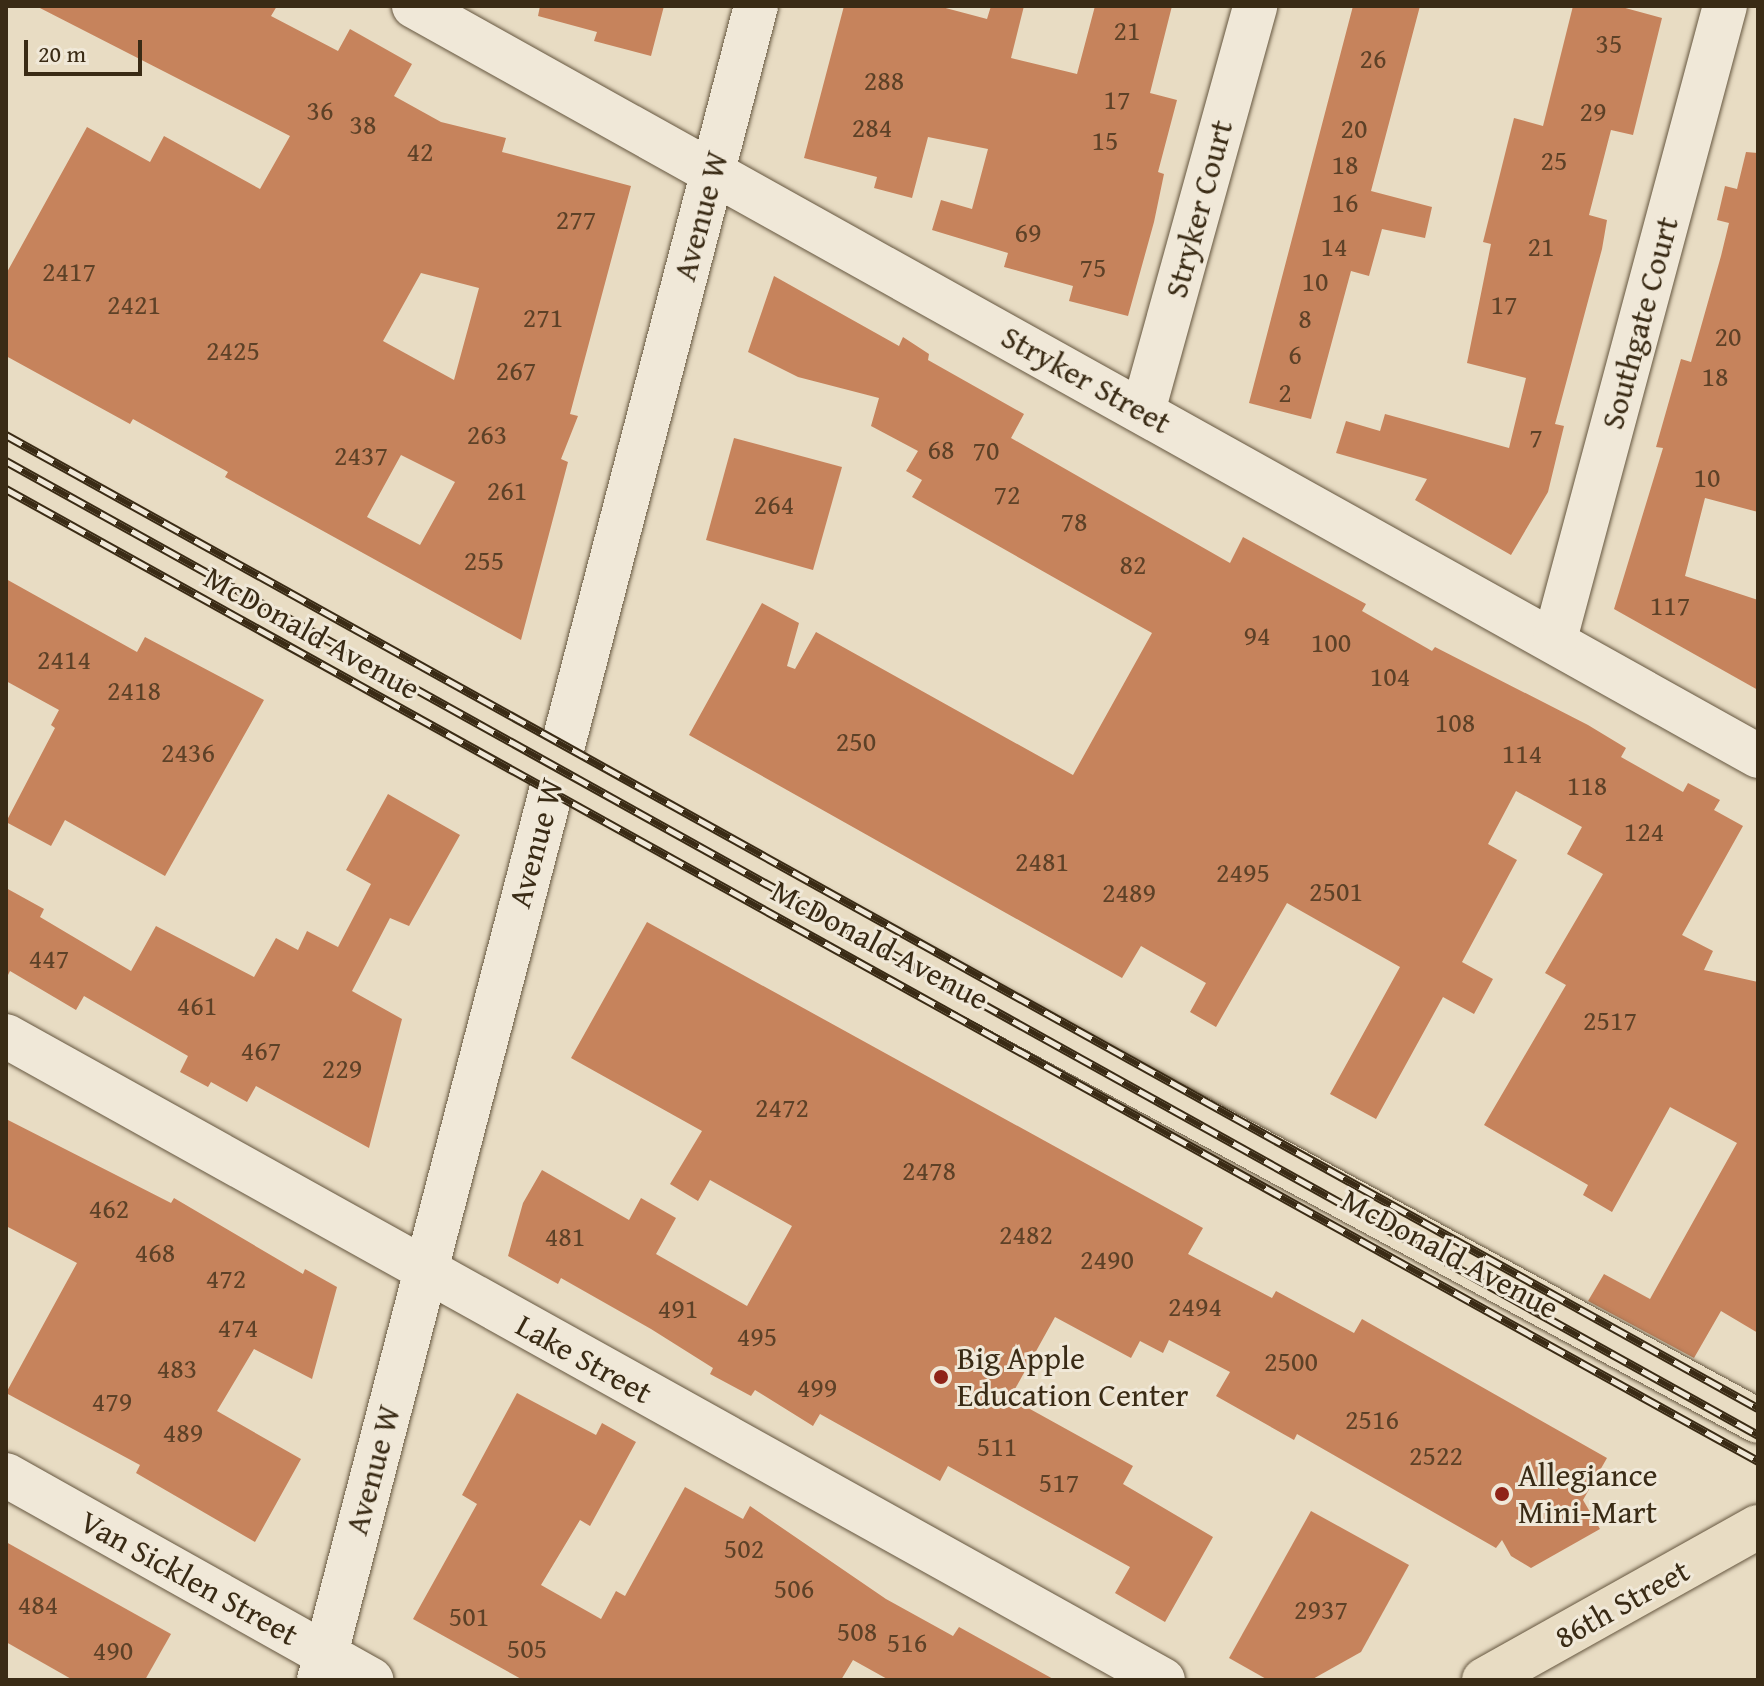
<!DOCTYPE html>
<html>
<head>
<meta charset="utf-8">
<style>
  body { margin:0 }
  #map { position:relative; width:1764px; height:1686px; overflow:hidden; background:#e8dcc3; font-family:"Gentium Book Plus",serif }
  div>[style] { position:absolute }
  [style*='--x'] { left:calc(var(--x)*1px); top:calc(var(--y)*1px); width:calc(var(--w)*1px); rotate:calc(var(--a)*1deg) }
  .building>* { inset:0; background:#c6835c }
  .roads { filter:drop-shadow(0 0 2px #665740) drop-shadow(0 0 2px #665740) }
  .minor>* { height:44px; margin:-22px; padding:0 22px; transform-origin:22px; border-radius:22px; background:#f0e8d8 }
  .major>* { height:44px; margin:-22px; padding:0 22px; transform-origin:22px; border-radius:22px; background:#e8dcc3 }
  .rail>* { height:9px; margin-top:-4.5px; transform-origin:0; background:repeating-linear-gradient(90deg,#f0e8d8 0 18px,#3a2b15 0 36px); box-sizing:border-box; border-block:2px solid #3a2b15 }
  .dots>* { width:22px; height:22px; translate:-50% -50%; box-sizing:border-box; border:4px solid #f0e8d8; border-radius:50% }
  span { translate:-50% -50%; white-space:nowrap; text-align:center; line-height:1.15; -webkit-text-stroke:6px #f0e8d8; paint-order:stroke }
  .number-label { font-size:28px; color:#5d4127 }
  .number-label span { -webkit-text-stroke-width:0 }
  .street-label { font-size:32px; color:#3a2b15 }
  .poi-label { font-size:32px; color:#3a2b15 }
  .left { translate:0 -50%; text-align:left }
  .frame { position:absolute; inset:0; border:8px solid #3a2b15; pointer-events:none }
  .scale { position:absolute; left:24px; top:40px; width:118px; height:36px; box-sizing:border-box; border:4px solid #3a2b15; border-top:0; padding-left:10px; font-size:24px; line-height:28px; white-space:nowrap; color:#3a2b15; -webkit-text-stroke:6px #f0e8d8; paint-order:stroke }
</style>
</head>
<body>
<div id="map">
  <div class="building">
    <i style="clip-path:polygon(evenodd,36px 6px,277px 6px,271px 16px,338px 51px,350px 29px,412px 64px,394px 96px,441px 122px,506px 138px,502px 152px,631px 186px,570px 414px,578px 416px,561px 459px,568px 462px,521px 640px,225px 477px,228px 472px,133px 419px,130px 424px,6px 356px,6px 274px,87px 127px,150px 162px,164px 136px,260px 189px,290px 136px,36px 6px,421px 273px,479px 288px,454px 380px,383px 341px,421px 273px,36px 6px,401px 455px,455px 482px,420px 545px,367px 517px,401px 455px)"></i>
    <i style="clip-path:polygon(540px 6px,664px 6px,651px 56px,594px 41px,597px 32px,538px 16px)"></i>
    <i style="clip-path:polygon(844px 6px,938px 6px,987px 19px,991px 6px,1024px 6px,1011px 58px,1077px 74px,1095px 6px,1172px 6px,1150px 93px,1177px 100px,1158px 172px,1164px 174px,1154px 222px,1128px 316px,1069px 301px,1073px 286px,1004px 267px,1008px 253px,932px 230px,941px 200px,972px 209px,988px 149px,928px 137px,912px 198px,874px 188px,877px 177px,804px 158px)"></i>
    <i style="clip-path:polygon(1353px 6px,1420px 6px,1371px 191px,1432px 207px,1425px 238px,1382px 229px,1369px 276px,1351px 271px,1311px 419px,1249px 403px)"></i>
    <i style="clip-path:polygon(1573px 6px,1618px 6px,1662px 18px,1633px 135px,1611px 130px,1589px 215px,1607px 220px,1602px 249px,1555px 424px,1564px 426px,1548px 492px,1511px 555px,1415px 500px,1427px 479px,1336px 453px,1346px 421px,1380px 431px,1385px 414px,1509px 448px,1526px 378px,1467px 363px,1491px 244px,1483px 242px,1514px 118px,1543px 126px)"></i>
    <i style="clip-path:polygon(1746px 152px,1758px 153px,1758px 512px,1705px 498px,1685px 576px,1758px 600px,1758px 690px,1614px 609px,1663px 448px,1656px 447px,1681px 359px,1691px 362px,1721px 256px,1729px 223px,1717px 220px,1725px 186px,1737px 189px)"></i>
    <i style="clip-path:polygon(774px 276px,899px 346px,903px 337px,929px 354px,928px 360px,1024px 414px,1011px 438px,1230px 563px,1243px 537px,1366px 604px,1362px 611px,1432px 651px,1435px 647px,1588px 725px,1626px 748px,1621px 757px,1683px 792px,1688px 783px,1720px 800px,1714px 810px,1743px 826px,1682px 935px,1713px 951px,1704px 970px,1758px 982px,1758px 1333px,1721px 1311px,1694px 1358px,1588px 1301px,1604px 1274px,1650px 1299px,1737px 1143px,1670px 1107px,1612px 1212px,1583px 1195px,1588px 1185px,1484px 1125px,1566px 985px,1545px 973px,1603px 874px,1567px 854px,1582px 827px,1516px 791px,1488px 844px,1517px 860px,1462px 962px,1493px 979px,1474px 1014px,1443px 997px,1376px 1119px,1330px 1094px,1400px 967px,1287px 903px,1216px 1027px,1190px 1012px,1206px 983px,1141px 946px,1122px 978px,689px 735px,762px 603px,799px 623px,787px 666px,795px 669px,816px 632px,1073px 775px,1152px 633px,912px 497px,922px 480px,906px 471px,918px 451px,871px 426px,879px 398px,798px 377px,748px 352px)"></i>
    <i style="clip-path:polygon(734px 438px,842px 467px,813px 570px,706px 540px)"></i>
    <i style="clip-path:polygon(6px 579px,137px 652px,145px 637px,264px 700px,165px 876px,65px 820px,51px 846px,6px 822px,55px 728px,51px 725px,59px 710px,6px 681px)"></i>
    <i style="clip-path:polygon(388px 794px,460px 835px,409px 926px,390px 918px,352px 991px,402px 1019px,369px 1148px,256px 1086px,247px 1102px,211px 1082px,208px 1087px,180px 1072px,188px 1056px,84px 996px,76px 1010px,10px 971px,6px 979px,6px 888px,44px 909px,40px 917px,131px 971px,156px 926px,254px 977px,276px 938px,298px 950px,307px 931px,338px 947px,371px 884px,346px 870px)"></i>
    <i style="clip-path:polygon(647px 922px,1203px 1228px,1188px 1254px,1272px 1298px,1276px 1291px,1354px 1333px,1362px 1319px,1607px 1458px,1583px 1500px,1600px 1529px,1531px 1568px,1511px 1556px,1502px 1540px,1496px 1548px,1297px 1434px,1294px 1440px,1216px 1396px,1230px 1372px,1169px 1340px,1163px 1353px,1140px 1341px,1131px 1358px,1055px 1317px,1010px 1398px,1133px 1466px,1123px 1484px,1213px 1537px,1165px 1622px,1115px 1593px,1130px 1567px,948px 1466px,940px 1481px,820px 1414px,813px 1426px,755px 1390px,751px 1396px,710px 1374px,713px 1368px,651px 1329px,561px 1278px,558px 1284px,508px 1256px,523px 1203px,542px 1170px,629px 1220px,641px 1198px,676px 1218px,656px 1254px,747px 1306px,792px 1226px,710px 1180px,698px 1201px,670px 1184px,702px 1131px,571px 1058px)"></i>
    <i style="clip-path:polygon(6px 1119px,171px 1203px,174px 1198px,303px 1274px,305px 1269px,337px 1287px,312px 1379px,254px 1349px,217px 1411px,301px 1459px,255px 1542px,136px 1473px,140px 1465px,6px 1393px,77px 1263px,6px 1226px)"></i>
    <i style="clip-path:polygon(517px 1393px,596px 1435px,602px 1423px,636px 1442px,590px 1526px,580px 1520px,541px 1585px,601px 1619px,616px 1591px,625px 1596px,685px 1487px,743px 1519px,750px 1506px,886px 1599px,953px 1636px,959px 1627px,1055px 1680px,889px 1680px,853px 1660px,841px 1680px,523px 1680px,413px 1619px,477px 1504px,462px 1495px)"></i>
    <i style="clip-path:polygon(1311px 1511px,1409px 1565px,1361px 1652px,1311px 1680px,1268px 1680px,1229px 1658px)"></i>
    <i style="clip-path:polygon(6px 1542px,171px 1634px,145px 1680px,73px 1680px,6px 1642px)"></i>
  </div>
  <div class="roads">
    <div class="minor">
      <i style="--x:414;--y:6;--w:1539;--a:29.16"></i>
      <i style="--x:1143;--y:411;--w:420;--a:-74.5"></i>
      <i style="--x:1555;--y:639;--w:655;--a:-74.97"></i>
      <i style="--x:6;--y:1036;--w:1324;--a:29.1"></i>
      <i style="--x:6;--y:1475;--w:419;--a:29.3"></i>
      <i style="--x:319;--y:1680;--w:1730;--a:-75.37"></i>
    </div>
    <div class="major">
      <i style="--x:6;--y:462;--w:685;--a:29.18"></i>
      <i style="--x:604;--y:796;--w:1312;--a:28.44"></i>
      <i style="--x:1484;--y:1680;--w:314;--a:-29.2"></i>
    </div>
  </div>
  <div class="rail">
    <i style="--x:6;--y:435;--w:2004;--a:29.05"></i>
    <i style="--x:6;--y:461;--w:2005;--a:29.07"></i>
    <i style="--x:6;--y:489;--w:2004;--a:29.02"></i>
  </div>
  <div class="dots">
    <i style="left:941px;top:1377px;background:#8f2418"></i>
    <i style="left:1502px;top:1494px;background:#8f2418"></i>
  </div>
  <div class="number-label">
    <span style="left:1127px;top:30px">21</span>
    <span style="left:1609px;top:43px">35</span>
    <span style="left:1373px;top:58px">26</span>
    <span style="left:884px;top:80px">288</span>
    <span style="left:1117px;top:99px">17</span>
    <span style="left:320px;top:110px">36</span>
    <span style="left:1593px;top:111px">29</span>
    <span style="left:363px;top:124px">38</span>
    <span style="left:872px;top:127px">284</span>
    <span style="left:1354px;top:128px">20</span>
    <span style="left:1105px;top:140px">15</span>
    <span style="left:420px;top:151px">42</span>
    <span style="left:1554px;top:160px">25</span>
    <span style="left:1345px;top:164px">18</span>
    <span style="left:1345px;top:202px">16</span>
    <span style="left:576px;top:219px">277</span>
    <span style="left:1028px;top:232px">69</span>
    <span style="left:1334px;top:246px">14</span>
    <span style="left:1541px;top:246px">21</span>
    <span style="left:1093px;top:267px">75</span>
    <span style="left:69px;top:271px">2417</span>
    <span style="left:1315px;top:281px">10</span>
    <span style="left:134px;top:304px">2421</span>
    <span style="left:1504px;top:304px">17</span>
    <span style="left:543px;top:317px">271</span>
    <span style="left:1305px;top:318px">8</span>
    <span style="left:1728px;top:336px">20</span>
    <span style="left:233px;top:350px">2425</span>
    <span style="left:1295px;top:354px">6</span>
    <span style="left:516px;top:370px">267</span>
    <span style="left:1715px;top:376px">18</span>
    <span style="left:1285px;top:392px">2</span>
    <span style="left:487px;top:434px">263</span>
    <span style="left:1536px;top:437px">7</span>
    <span style="left:941px;top:449px">68</span>
    <span style="left:986px;top:450px">70</span>
    <span style="left:361px;top:455px">2437</span>
    <span style="left:1707px;top:477px">10</span>
    <span style="left:507px;top:490px">261</span>
    <span style="left:1007px;top:494px">72</span>
    <span style="left:774px;top:504px">264</span>
    <span style="left:1074px;top:521px">78</span>
    <span style="left:484px;top:560px">255</span>
    <span style="left:1133px;top:564px">82</span>
    <span style="left:1670px;top:605px">117</span>
    <span style="left:1257px;top:635px">94</span>
    <span style="left:1331px;top:642px">100</span>
    <span style="left:64px;top:659px">2414</span>
    <span style="left:1390px;top:676px">104</span>
    <span style="left:134px;top:690px">2418</span>
    <span style="left:1455px;top:722px">108</span>
    <span style="left:856px;top:741px">250</span>
    <span style="left:188px;top:752px">2436</span>
    <span style="left:1522px;top:753px">114</span>
    <span style="left:1587px;top:785px">118</span>
    <span style="left:1644px;top:831px">124</span>
    <span style="left:1042px;top:861px">2481</span>
    <span style="left:1243px;top:872px">2495</span>
    <span style="left:1336px;top:891px">2501</span>
    <span style="left:1129px;top:892px">2489</span>
    <span style="left:49px;top:958px">447</span>
    <span style="left:197px;top:1005px">461</span>
    <span style="left:1610px;top:1020px">2517</span>
    <span style="left:261px;top:1050px">467</span>
    <span style="left:342px;top:1068px">229</span>
    <span style="left:782px;top:1107px">2472</span>
    <span style="left:929px;top:1170px">2478</span>
    <span style="left:109px;top:1208px">462</span>
    <span style="left:1026px;top:1234px">2482</span>
    <span style="left:565px;top:1236px">481</span>
    <span style="left:155px;top:1252px">468</span>
    <span style="left:1107px;top:1259px">2490</span>
    <span style="left:226px;top:1278px">472</span>
    <span style="left:1195px;top:1306px">2494</span>
    <span style="left:678px;top:1308px">491</span>
    <span style="left:238px;top:1327px">474</span>
    <span style="left:757px;top:1336px">495</span>
    <span style="left:1291px;top:1361px">2500</span>
    <span style="left:177px;top:1368px">483</span>
    <span style="left:817px;top:1387px">499</span>
    <span style="left:112px;top:1401px">479</span>
    <span style="left:1372px;top:1419px">2516</span>
    <span style="left:183px;top:1432px">489</span>
    <span style="left:997px;top:1446px">511</span>
    <span style="left:1436px;top:1455px">2522</span>
    <span style="left:1059px;top:1482px">517</span>
    <span style="left:744px;top:1548px">502</span>
    <span style="left:794px;top:1588px">506</span>
    <span style="left:38px;top:1604px">484</span>
    <span style="left:1321px;top:1609px">2937</span>
    <span style="left:469px;top:1616px">501</span>
    <span style="left:857px;top:1631px">508</span>
    <span style="left:907px;top:1642px">516</span>
    <span style="left:527px;top:1648px">505</span>
    <span style="left:113px;top:1650px">490</span>
  </div>
  <div class="street-label">
    <span style="left:1199px;top:209px;rotate:-75deg">Stryker Court</span>
    <span style="left:701px;top:216px;rotate:-75deg">Avenue W</span>
    <span style="left:1640px;top:323px;rotate:-75deg">Southgate Court</span>
    <span style="left:1086px;top:380px;rotate:29deg">Stryker Street</span>
    <span style="left:312px;top:633px;rotate:29deg">McDonald Avenue</span>
    <span style="left:536px;top:843px;rotate:-75deg">Avenue W</span>
    <span style="left:880px;top:945px;rotate:28deg">McDonald Avenue</span>
    <span style="left:1450px;top:1254px;rotate:28deg">McDonald Avenue</span>
    <span style="left:584px;top:1359px;rotate:29deg">Lake Street</span>
    <span style="left:373px;top:1470px;rotate:-75deg">Avenue W</span>
    <span style="left:189px;top:1578px;rotate:29deg">Van Sicklen Street</span>
    <span style="left:1622px;top:1604px;rotate:-29deg">86th Street</span>
  </div>
  <div class="poi-label">
    <span class="left" style="left:957px;top:1377px">Big Apple<br>Education Center</span>
    <span class="left" style="left:1518px;top:1494px">Allegiance<br>Mini-Mart</span>
  </div>
  <div class="frame"></div>
  <div class="scale">20 m</div>
</div>
</body>
</html>
